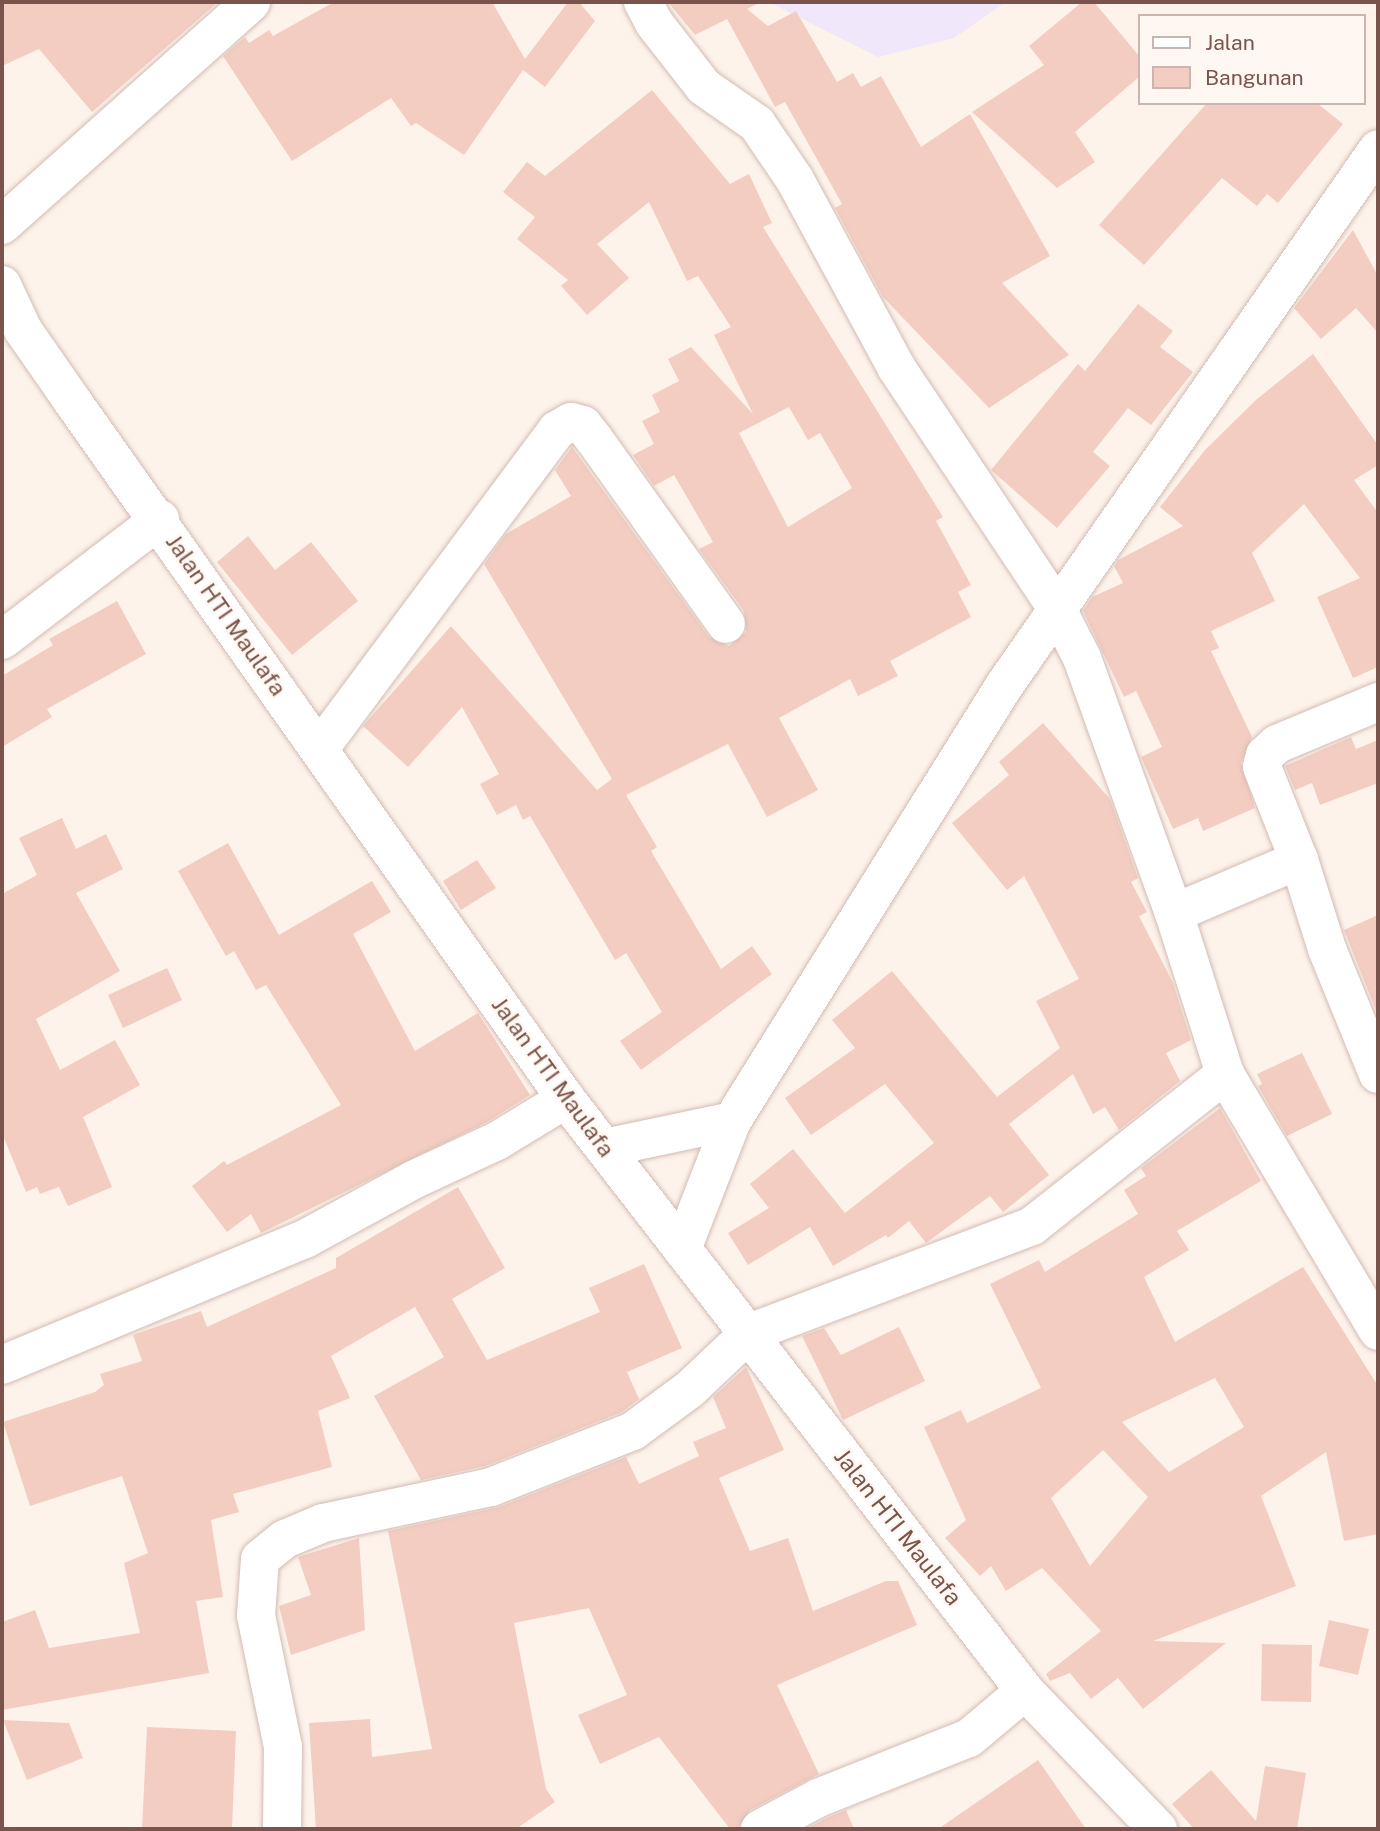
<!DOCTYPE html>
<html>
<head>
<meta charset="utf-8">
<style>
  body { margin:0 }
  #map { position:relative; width:1380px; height:1831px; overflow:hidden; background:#fdf3eb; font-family:"Public Sans",sans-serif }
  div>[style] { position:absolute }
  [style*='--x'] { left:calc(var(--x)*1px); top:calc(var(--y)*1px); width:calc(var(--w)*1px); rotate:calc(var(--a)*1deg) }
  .education>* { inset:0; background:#f0e7fa }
  .building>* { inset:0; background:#f3cdc2 }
  .roads { filter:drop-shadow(0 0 2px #d3bbb2) drop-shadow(0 0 2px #d3bbb2) }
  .minor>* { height:38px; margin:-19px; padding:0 19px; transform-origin:19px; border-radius:19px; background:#fff }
  .tertiary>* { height:38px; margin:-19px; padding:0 19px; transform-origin:19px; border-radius:19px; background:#fff }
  span { translate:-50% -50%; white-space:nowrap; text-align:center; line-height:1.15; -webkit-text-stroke:5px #fff8f2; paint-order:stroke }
  .street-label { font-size:23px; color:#7a544c }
  .frame { position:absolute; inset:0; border:4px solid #7a544c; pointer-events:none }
  .legend { position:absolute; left:1138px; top:14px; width:228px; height:91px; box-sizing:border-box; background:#fff8f2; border:2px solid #cab6b0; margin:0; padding:9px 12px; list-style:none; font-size:21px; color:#7a544c }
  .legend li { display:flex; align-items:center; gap:14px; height:35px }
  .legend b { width:35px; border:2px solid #cab6b0 }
</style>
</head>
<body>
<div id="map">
  <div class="education">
    <i style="clip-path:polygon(769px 2px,1006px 2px,954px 38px,878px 57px)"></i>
  </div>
  <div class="building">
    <i style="clip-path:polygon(2px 2px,218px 2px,92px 112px,39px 49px,2px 66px)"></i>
    <i style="clip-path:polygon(334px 2px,492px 2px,525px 59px,568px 2px,579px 2px,595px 21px,545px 87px,523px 70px,464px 155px,416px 123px,411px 126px,391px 98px,292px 161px,223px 56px,245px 37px,249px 43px,269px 30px,273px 36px)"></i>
    <i style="clip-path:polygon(668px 2px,761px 2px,747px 9px,768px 26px,796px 11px,837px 82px,853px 73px,861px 87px,881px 76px,921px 147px,970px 114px,1050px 256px,1002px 283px,1069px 355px,989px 408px,883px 297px,835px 208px,842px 204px,785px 102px,775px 107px,727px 19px,695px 35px)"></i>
    <i style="clip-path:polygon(1082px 2px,1094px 2px,1140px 57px,1140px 76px,1075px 132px,1095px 162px,1057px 188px,972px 112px,1044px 65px,1029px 46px)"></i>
    <i style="clip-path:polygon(evenodd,652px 90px,730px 184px,749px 174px,772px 223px,763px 227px,943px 517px,936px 521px,971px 585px,958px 592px,971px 617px,890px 661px,898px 676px,858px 696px,850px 679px,779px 718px,818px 790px,767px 817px,728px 744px,626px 795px,657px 847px,651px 851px,721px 969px,752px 946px,772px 974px,641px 1070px,620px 1041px,662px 1012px,626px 953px,615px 960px,530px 816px,523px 820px,516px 805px,497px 815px,480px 784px,499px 774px,462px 707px,408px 767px,363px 726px,451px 626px,597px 790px,612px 779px,484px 564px,506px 534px,571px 496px,555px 470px,572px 447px,709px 637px,729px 646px,746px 632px,744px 611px,699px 549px,713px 542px,674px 475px,654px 486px,633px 455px,654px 444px,642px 421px,660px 412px,652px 395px,679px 381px,668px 359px,691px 347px,753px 414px,714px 335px,731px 327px,698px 276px,687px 281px,649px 202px,597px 244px,629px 278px,587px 315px,561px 286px,568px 280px,517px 239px,535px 217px,503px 192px,527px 162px,545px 176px,652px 90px,789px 407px,808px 440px,820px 433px,852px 488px,788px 527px,739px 433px,789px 407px)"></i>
    <i style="clip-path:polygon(1207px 103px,1317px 103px,1343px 124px,1278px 203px,1267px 194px,1257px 206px,1222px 178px,1144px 265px,1099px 225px)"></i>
    <i style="clip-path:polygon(1353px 230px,1378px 276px,1378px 333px,1356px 308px,1321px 339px,1294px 308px)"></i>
    <i style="clip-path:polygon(1138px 304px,1173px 331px,1160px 347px,1193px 372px,1151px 425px,1128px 408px,1093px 452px,1110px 466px,1057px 528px,991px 470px,1078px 364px,1085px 371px)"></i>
    <i style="clip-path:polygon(1313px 354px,1378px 445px,1378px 465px,1354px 480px,1378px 513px,1378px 667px,1353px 678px,1317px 597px,1360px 578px,1304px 504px,1252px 553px,1275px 601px,1211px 631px,1219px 648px,1211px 651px,1252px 737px,1241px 763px,1255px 808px,1203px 831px,1198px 818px,1173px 829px,1141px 757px,1162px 747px,1136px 691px,1124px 697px,1083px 611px,1092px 597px,1123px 583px,1114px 566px,1118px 560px,1183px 526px,1160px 507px,1205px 450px,1257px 399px)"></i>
    <i style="clip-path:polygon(248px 536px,275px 570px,311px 542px,358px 601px,292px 655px,217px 562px)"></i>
    <i style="clip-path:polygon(117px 601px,146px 654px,47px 709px,52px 717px,2px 747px,2px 676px,53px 645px,49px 639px)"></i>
    <i style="clip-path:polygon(1043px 723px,1110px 799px,1138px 878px,1131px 882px,1147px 912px,1139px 916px,1173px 983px,1191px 1040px,1166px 1053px,1180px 1081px,1119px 1130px,1105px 1107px,1093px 1114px,1073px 1074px,1009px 1124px,1049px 1175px,1003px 1212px,990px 1196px,926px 1243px,909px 1221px,888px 1238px,886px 1235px,833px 1266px,810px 1227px,748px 1265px,728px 1233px,769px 1208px,750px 1184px,793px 1149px,845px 1213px,934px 1143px,885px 1084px,811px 1135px,785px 1098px,855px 1048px,832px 1020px,892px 971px,997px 1097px,1060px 1048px,1036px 1001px,1079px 979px,1024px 876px,1007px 890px,952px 823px,1009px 775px,999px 762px)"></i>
    <i style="clip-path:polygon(1351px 737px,1356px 749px,1378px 740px,1378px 783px,1320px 805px,1312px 783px,1295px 790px,1285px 766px)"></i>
    <i style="clip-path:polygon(62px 818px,76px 849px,106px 834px,123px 869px,76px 893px,120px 971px,36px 1019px,60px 1070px,115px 1040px,140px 1085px,83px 1117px,112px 1187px,68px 1206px,59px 1187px,40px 1194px,37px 1187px,26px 1192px,2px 1133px,2px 894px,37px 875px,19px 838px)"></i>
    <i style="clip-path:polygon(228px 843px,279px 935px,372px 881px,391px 912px,353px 934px,415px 1051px,478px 1013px,530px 1095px,487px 1122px,261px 1233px,251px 1214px,227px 1232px,192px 1186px,224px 1161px,227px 1165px,341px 1105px,266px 985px,256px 990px,234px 951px,226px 956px,178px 871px)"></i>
    <i style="clip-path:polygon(477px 860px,496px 888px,461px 910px,443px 881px)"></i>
    <i style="clip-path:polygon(1378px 915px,1378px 1015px,1344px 930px)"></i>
    <i style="clip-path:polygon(167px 968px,182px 1000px,123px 1028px,108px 995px)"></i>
    <i style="clip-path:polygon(1302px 1053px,1332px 1114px,1287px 1136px,1258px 1086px,1262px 1084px,1257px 1074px)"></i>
    <i style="clip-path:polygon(evenodd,1220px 1108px,1261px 1181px,1177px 1231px,1189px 1250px,1144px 1277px,1175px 1342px,1303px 1267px,1378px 1386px,1378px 1534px,1344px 1541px,1326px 1452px,1261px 1496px,1296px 1586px,1153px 1641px,1226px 1643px,1143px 1709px,1118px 1678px,1091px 1699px,1070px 1673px,1050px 1681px,1046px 1674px,1101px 1631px,1042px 1568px,1006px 1591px,991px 1566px,980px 1576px,945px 1538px,966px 1520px,924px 1427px,961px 1410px,967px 1423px,1041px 1388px,990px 1284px,1039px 1260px,1045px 1272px,1138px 1214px,1124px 1190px,1146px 1176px,1141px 1168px,1220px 1108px,1215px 1378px,1244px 1427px,1169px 1472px,1122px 1422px,1215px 1378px,1220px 1108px,1103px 1450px,1148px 1497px,1090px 1566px,1051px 1498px,1103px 1450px)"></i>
    <i style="clip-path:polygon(458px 1187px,505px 1268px,452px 1299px,487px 1360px,600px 1312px,589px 1288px,644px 1264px,682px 1348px,627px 1372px,639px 1399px,622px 1412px,485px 1466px,421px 1480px,374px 1396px,444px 1357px,415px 1307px,331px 1356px,350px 1398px,318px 1411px,332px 1467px,233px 1494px,239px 1512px,211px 1520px,223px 1597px,196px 1601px,209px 1673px,2px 1710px,2px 1622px,35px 1610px,49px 1648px,140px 1633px,124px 1563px,148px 1553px,122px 1476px,30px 1506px,3px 1422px,95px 1392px,104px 1385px,100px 1374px,142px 1361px,133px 1335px,201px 1311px,207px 1327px,336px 1268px,336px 1258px)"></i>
    <i style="clip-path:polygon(899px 1327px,925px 1381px,843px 1420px,802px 1336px,824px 1328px,841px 1355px)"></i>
    <i style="clip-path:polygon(746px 1367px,784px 1450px,719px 1478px,750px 1551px,788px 1538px,813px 1611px,886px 1581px,898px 1581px,917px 1625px,777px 1685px,819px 1774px,750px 1810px,738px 1828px,730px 1829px,659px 1737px,600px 1764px,578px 1715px,627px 1695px,589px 1608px,514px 1623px,546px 1789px,555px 1802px,516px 1829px,316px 1829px,309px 1723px,370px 1719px,372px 1757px,432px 1749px,388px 1531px,499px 1507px,626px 1457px,639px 1484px,699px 1456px,693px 1442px,726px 1428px,713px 1397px)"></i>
    <i style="clip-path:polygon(359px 1538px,365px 1630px,291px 1655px,279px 1606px,311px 1595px,298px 1557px)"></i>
    <i style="clip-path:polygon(1329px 1620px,1369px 1629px,1358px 1675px,1319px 1666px)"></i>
    <i style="clip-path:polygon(1262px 1644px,1312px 1645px,1311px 1702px,1261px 1701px)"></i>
    <i style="clip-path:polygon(3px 1720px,69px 1723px,83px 1758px,27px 1780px)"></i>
    <i style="clip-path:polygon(147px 1727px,236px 1731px,232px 1829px,142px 1829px)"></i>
    <i style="clip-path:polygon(1038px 1760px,1086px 1829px,938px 1829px)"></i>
    <i style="clip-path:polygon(1265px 1766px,1306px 1773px,1297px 1829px,1194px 1829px,1172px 1804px,1211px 1770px,1256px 1821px)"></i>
    <i style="clip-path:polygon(846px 1810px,854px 1829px,806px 1829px,827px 1818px)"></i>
  </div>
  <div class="roads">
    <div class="minor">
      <i style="--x:643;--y:2;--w:24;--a:62"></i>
      <i style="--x:654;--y:23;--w:81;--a:52"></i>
      <i style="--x:704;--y:87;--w:65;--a:34.9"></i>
      <i style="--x:757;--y:124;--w:68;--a:55.8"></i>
      <i style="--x:795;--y:180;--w:213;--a:61.6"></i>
      <i style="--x:896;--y:367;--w:288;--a:56.3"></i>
      <i style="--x:1056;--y:607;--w:57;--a:63"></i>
      <i style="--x:1082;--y:658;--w:271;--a:70.2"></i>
      <i style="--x:1174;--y:913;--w:169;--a:72.4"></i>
      <i style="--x:1225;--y:1074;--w:299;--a:59.2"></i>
      <i style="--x:2;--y:225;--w:334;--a:-41.8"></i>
      <i style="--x:2;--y:640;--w:199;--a:-37.4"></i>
      <i style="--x:1378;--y:702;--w:109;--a:157.4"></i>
      <i style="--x:1277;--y:744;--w:16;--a:137"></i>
      <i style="--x:1265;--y:755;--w:12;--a:104"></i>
      <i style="--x:1262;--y:767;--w:100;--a:68.3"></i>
      <i style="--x:1299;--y:860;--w:93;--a:72.5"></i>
      <i style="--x:1327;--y:949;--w:135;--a:67.8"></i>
      <i style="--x:320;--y:748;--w:397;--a:-53.3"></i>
      <i style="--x:557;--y:430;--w:16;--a:-30"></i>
      <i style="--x:571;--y:422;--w:12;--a:14"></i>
      <i style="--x:583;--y:425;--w:18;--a:52"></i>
      <i style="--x:594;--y:439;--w:227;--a:54.5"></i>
      <i style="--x:1174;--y:913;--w:136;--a:-23"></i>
      <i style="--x:604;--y:1148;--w:131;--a:-11.9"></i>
      <i style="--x:682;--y:1249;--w:137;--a:-68.7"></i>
      <i style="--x:732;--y:1121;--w:513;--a:-57.98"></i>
      <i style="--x:1004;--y:686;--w:654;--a:-55.14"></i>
      <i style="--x:2;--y:1365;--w:328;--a:-22.6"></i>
      <i style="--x:305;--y:1239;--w:123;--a:-28.6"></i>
      <i style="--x:413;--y:1180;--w:93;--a:-24.9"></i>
      <i style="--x:497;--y:1141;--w:81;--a:-31.3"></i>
      <i style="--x:282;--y:1829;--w:82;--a:-89.3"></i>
      <i style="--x:283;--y:1747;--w:134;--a:-101.6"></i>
      <i style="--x:256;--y:1616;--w:57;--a:-86"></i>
      <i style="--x:260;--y:1559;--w:32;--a:-39"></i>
      <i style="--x:285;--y:1539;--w:41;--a:-22.8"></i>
      <i style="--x:323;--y:1523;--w:172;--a:-12.1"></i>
      <i style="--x:491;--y:1487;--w:153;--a:-21.5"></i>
      <i style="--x:633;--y:1431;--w:71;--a:-36.4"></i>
      <i style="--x:690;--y:1389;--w:81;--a:-43.5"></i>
      <i style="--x:749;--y:1333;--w:303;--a:-20.7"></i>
      <i style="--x:1032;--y:1226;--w:246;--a:-38.2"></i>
      <i style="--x:760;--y:1829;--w:66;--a:-28.1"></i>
      <i style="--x:818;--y:1798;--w:162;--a:-21.7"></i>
      <i style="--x:969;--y:1738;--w:73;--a:-40"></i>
    </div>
    <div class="tertiary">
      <i style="--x:2;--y:285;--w:50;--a:65"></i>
      <i style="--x:23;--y:330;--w:88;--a:55.2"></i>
      <i style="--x:73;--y:402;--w:854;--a:54.73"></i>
      <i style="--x:566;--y:1099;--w:749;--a:52.21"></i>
      <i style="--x:1025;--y:1691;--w:192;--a:46.1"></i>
    </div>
  </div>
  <div class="street-label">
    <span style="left:226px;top:615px;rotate:55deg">Jalan HTI Maulafa</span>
    <span style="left:553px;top:1077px;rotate:54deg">Jalan HTI Maulafa</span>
    <span style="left:898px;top:1527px;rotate:52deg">Jalan HTI Maulafa</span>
  </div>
  <div class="frame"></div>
  <ul class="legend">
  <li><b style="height:9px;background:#fff"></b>Jalan</li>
  <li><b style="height:19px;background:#f3cdc2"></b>Bangunan</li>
  </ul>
</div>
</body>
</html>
